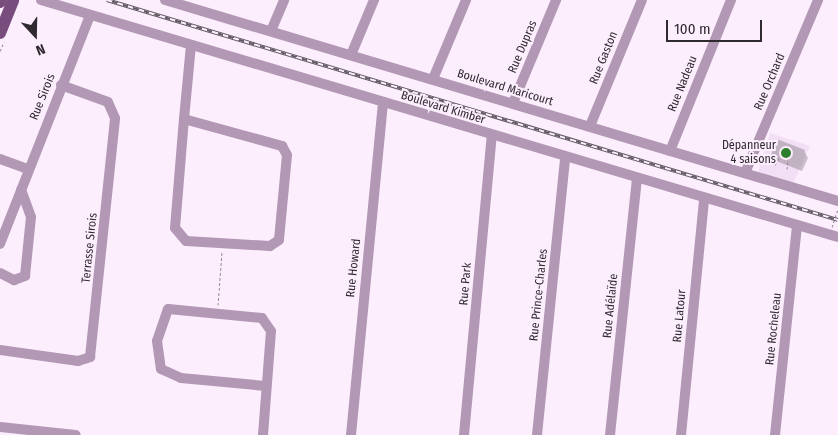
<!DOCTYPE html>
<html>
<head>
<meta charset="utf-8">
<style>
  body { margin:0 }
  #map { position:relative; width:838px; height:435px; overflow:hidden; background:#fdeefe; font-family:"Fira Sans Condensed",sans-serif }
  div>[style] { position:absolute }
  [style*='--x'] { left:calc(var(--x)*1px); top:calc(var(--y)*1px); width:calc(var(--w)*1px); rotate:calc(var(--a)*1deg) }
  .built>* { inset:0; background:#f3dff5 }
  .shadow>* { inset:0; background:#0003 }
  .building>* { inset:0; background:#c0b2c1 }
  .path>* { height:1px; margin-top:-0.5px; transform-origin:0; background:repeating-linear-gradient(90deg,#938994 0 2.5px,transparent 0 5px) }
  .minor>* { height:10px; margin:-5px; padding:0 5px; transform-origin:5px; border-radius:5px; background:#b298b4 }
  .major>* { height:12px; margin:-6px; padding:0 6px; transform-origin:6px; border-radius:6px; background:#794c7e }
  .rail>* { height:4px; margin-top:-2px; transform-origin:0; background:repeating-linear-gradient(90deg,#fdeefe 0 5.5px,#625b63 0 11px); box-sizing:border-box; border-block:1px solid #625b63 }
  .dots>* { width:14px; height:14px; translate:-50% -50%; box-sizing:border-box; border:2px solid #fdeefe; border-radius:50% }
  span { translate:-50% -50%; white-space:nowrap; text-align:center; line-height:1.15; -webkit-text-stroke:4px #fdeefe; paint-order:stroke }
  .street-label { font-size:12px; color:#2f2a30 }
  .poi-label { font-size:12px; color:#2f2a30 }
  .right { translate:-100% -50%; text-align:right }
  .north { position:absolute; left:10px; top:10px; width:50px; height:50px; -webkit-text-stroke:4px #fdeefe; paint-order:stroke; rotate:159deg; font-size:14px; font-weight:700; line-height:20px; text-align:center; color:#2f2a30 }
  .north::after { content:''; display:block; margin:auto; width:18px; height:22px; background:#2f2a30; clip-path:polygon(50% 0,100% 100%,50% 72%,0 100%) }
  .scale { position:absolute; left:666px; top:20px; width:96px; height:22px; box-sizing:border-box; border:2px solid #2f2a30; border-top:0; padding-left:6px; font-size:15px; line-height:18px; white-space:nowrap; color:#2f2a30; -webkit-text-stroke:4px #fdeefe; paint-order:stroke }
</style>
</head>
<body>
<div id="map">
  <div class="built">
    <i style="clip-path:polygon(770px 133px,810px 146px,793px 184px,758px 172px)"></i>
  </div>
  <div class="shadow">
    <i style="clip-path:polygon(804px 151px,808px 158px,802px 171px,776px 161px,772px 155px)"></i>
  </div>
  <div class="building">
    <i style="clip-path:polygon(777px 139px,805px 150px,798px 165px,771px 155px)"></i>
  </div>
  <div class="path">
    <i style="--x:0;--y:51;--w:10;--a:-66"></i>
    <i style="--x:775;--y:165;--w:8;--a:-60"></i>
    <i style="--x:787;--y:169;--w:8;--a:-83"></i>
    <i style="--x:832;--y:227;--w:19;--a:-72"></i>
    <i style="--x:218;--y:305;--w:53;--a:-85.7"></i>
  </div>
  <div class="minor">
    <i style="--x:41;--y:0;--w:831;--a:16.56"></i>
    <i style="--x:165;--y:0;--w:702;--a:16.63"></i>
    <i style="--x:271;--y:31;--w:34;--a:-67"></i>
    <i style="--x:351;--y:55;--w:60;--a:-67.3"></i>
    <i style="--x:433;--y:79;--w:86;--a:-67.3"></i>
    <i style="--x:513;--y:103;--w:112;--a:-67.3"></i>
    <i style="--x:184;--y:119;--w:102;--a:15.4"></i>
    <i style="--x:282;--y:146;--w:10;--a:61"></i>
    <i style="--x:287;--y:155;--w:85;--a:95.4"></i>
    <i style="--x:279;--y:240;--w:11;--a:146"></i>
    <i style="--x:270;--y:246;--w:84;--a:-176.6"></i>
    <i style="--x:186;--y:241;--w:17;--a:-130"></i>
    <i style="--x:175;--y:228;--w:109;--a:-85.3"></i>
    <i style="--x:184;--y:119;--w:74;--a:-84.6"></i>
    <i style="--x:590;--y:126;--w:136;--a:-67.6"></i>
    <i style="--x:670;--y:151;--w:163;--a:-68"></i>
    <i style="--x:0;--y:159;--w:29;--a:20"></i>
    <i style="--x:745;--y:173;--w:188;--a:-67.1"></i>
    <i style="--x:0;--y:244;--w:246;--a:-68.5"></i>
    <i style="--x:0;--y:273;--w:16;--a:27"></i>
    <i style="--x:14;--y:280;--w:12;--a:-20"></i>
    <i style="--x:25;--y:276;--w:59;--a:-84.2"></i>
    <i style="--x:31;--y:217;--w:29;--a:-110"></i>
    <i style="--x:0;--y:350;--w:79;--a:8"></i>
    <i style="--x:78;--y:361;--w:13;--a:-18"></i>
    <i style="--x:90;--y:357;--w:240;--a:-84"></i>
    <i style="--x:115;--y:118;--w:17;--a:-114"></i>
    <i style="--x:108;--y:102;--w:50;--a:-160.1"></i>
    <i style="--x:0;--y:427;--w:76;--a:6"></i>
    <i style="--x:263;--y:435;--w:104;--a:-85.6"></i>
    <i style="--x:271;--y:331;--w:16;--a:-125"></i>
    <i style="--x:262;--y:318;--w:94;--a:-174.5"></i>
    <i style="--x:168;--y:309;--w:34;--a:109"></i>
    <i style="--x:157;--y:341;--w:28;--a:82"></i>
    <i style="--x:161;--y:369;--w:22;--a:24"></i>
    <i style="--x:181;--y:378;--w:85;--a:5.4"></i>
    <i style="--x:351;--y:435;--w:334;--a:-84.5"></i>
    <i style="--x:464;--y:435;--w:300;--a:-84.7"></i>
    <i style="--x:537;--y:435;--w:279;--a:-84.2"></i>
    <i style="--x:610;--y:435;--w:257;--a:-84"></i>
    <i style="--x:681;--y:435;--w:237;--a:-84.4"></i>
    <i style="--x:775;--y:435;--w:211;--a:-84"></i>
  </div>
  <div class="major">
    <i style="--x:0;--y:2;--w:2;--a:-63"></i>
    <i style="--x:0;--y:33;--w:35;--a:-68"></i>
  </div>
  <div class="rail">
    <i style="--x:107;--y:0;--w:763;--a:16.75"></i>
  </div>
  <div class="dots">
    <i style="left:786px;top:153px;background:#2c7f2c"></i>
  </div>
  <div class="street-label">
    <span style="left:523px;top:47px;rotate:-67deg">Rue Dupras</span>
    <span style="left:604px;top:58px;rotate:-68deg">Rue Gaston</span>
    <span style="left:770px;top:82px;rotate:-67deg">Rue Orchard</span>
    <span style="left:683px;top:84px;rotate:-68deg">Rue Nadeau</span>
    <span style="left:505px;top:88px;rotate:17deg">Boulevard Maricourt</span>
    <span style="left:43px;top:97px;rotate:-68deg">Rue Sirois</span>
    <span style="left:443px;top:108px;rotate:17deg">Boulevard Kimber</span>
    <span style="left:90px;top:248px;rotate:-84deg">Terrasse Sirois</span>
    <span style="left:354px;top:268px;rotate:-84deg">Rue Howard</span>
    <span style="left:466px;top:284px;rotate:-85deg">Rue Park</span>
    <span style="left:539px;top:295px;rotate:-84deg">Rue Prince-Charles</span>
    <span style="left:611px;top:306px;rotate:-84deg">Rue Adélaïde</span>
    <span style="left:680px;top:316px;rotate:-85deg">Rue Latour</span>
    <span style="left:774px;top:329px;rotate:-84deg">Rue Rocheleau</span>
  </div>
  <div class="poi-label">
    <span class="right" style="left:776px;top:153px">Dépanneur<br>4 saisons</span>
  </div>
  <div class="north">N</div>
  <div class="scale">100 m</div>
</div>
</body>
</html>
